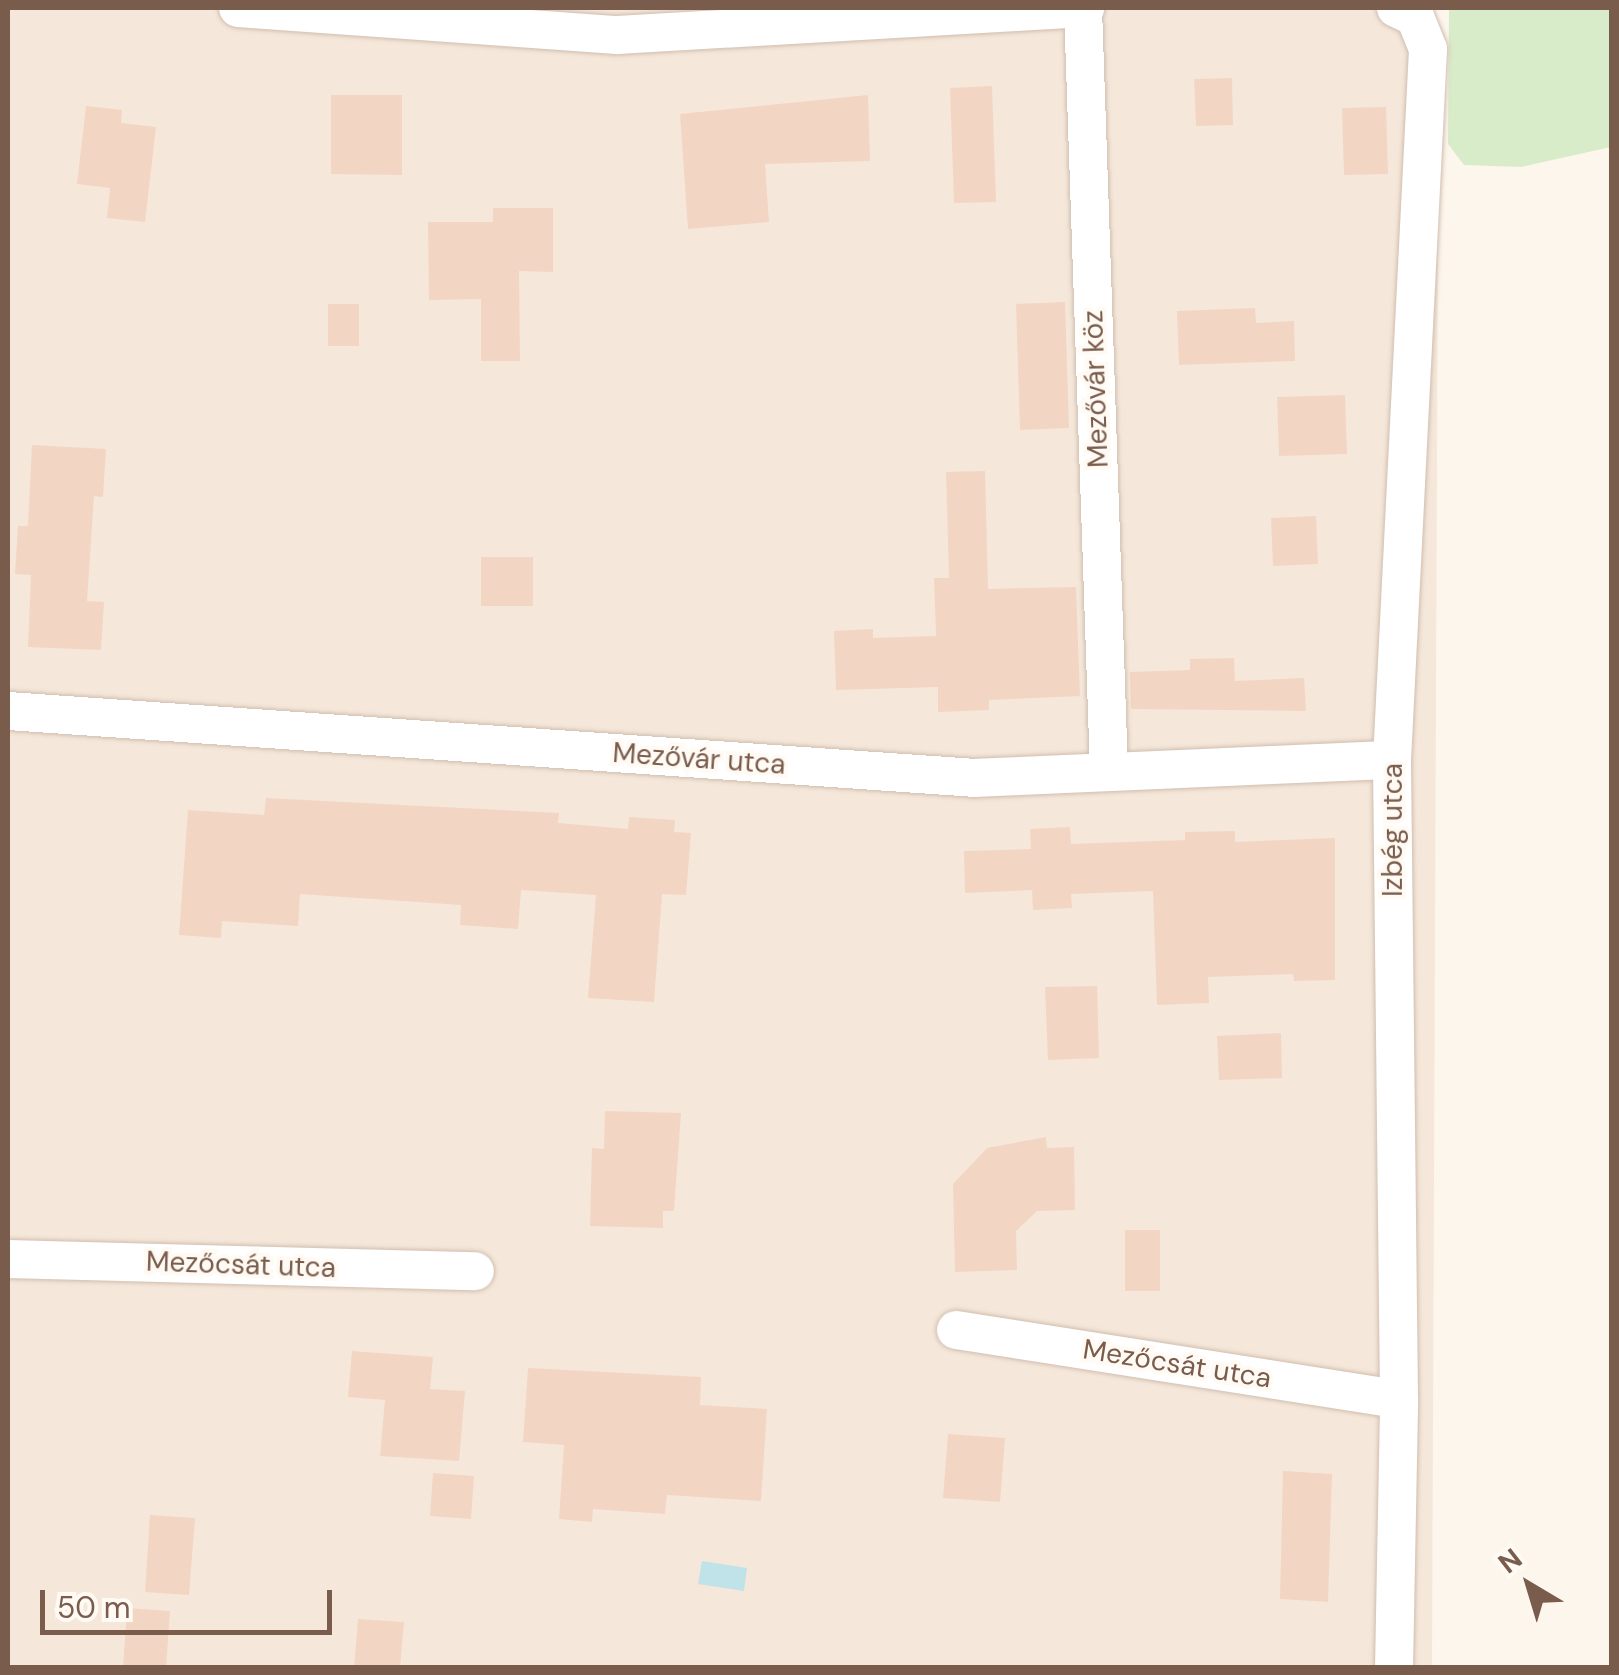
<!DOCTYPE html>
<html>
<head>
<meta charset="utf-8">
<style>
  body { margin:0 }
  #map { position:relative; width:1619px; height:1675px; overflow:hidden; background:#fdf6ec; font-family:"DM Sans",sans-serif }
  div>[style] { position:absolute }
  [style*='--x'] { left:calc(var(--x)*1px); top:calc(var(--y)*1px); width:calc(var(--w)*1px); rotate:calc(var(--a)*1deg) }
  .residential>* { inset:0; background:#f5e8da }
  .green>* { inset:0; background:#d8ecc9 }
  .water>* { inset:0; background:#bfe3e8 }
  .building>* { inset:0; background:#f3d5c3 }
  .roads { filter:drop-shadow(0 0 2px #d1beb0) drop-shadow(0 0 2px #d1beb0) }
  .minor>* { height:38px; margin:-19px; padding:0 19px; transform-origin:19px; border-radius:19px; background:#fff }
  span { translate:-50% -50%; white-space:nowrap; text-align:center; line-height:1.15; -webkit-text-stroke:8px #fffaf3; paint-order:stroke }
  .street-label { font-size:28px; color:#7a5c4d }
  .frame { position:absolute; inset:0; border:10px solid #7a5c4d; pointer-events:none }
  .north { position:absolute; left:1479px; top:1535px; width:100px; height:100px; -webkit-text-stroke:8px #fffaf3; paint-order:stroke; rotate:322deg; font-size:28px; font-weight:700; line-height:40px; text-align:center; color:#7a5c4d }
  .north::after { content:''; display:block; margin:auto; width:35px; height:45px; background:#7a5c4d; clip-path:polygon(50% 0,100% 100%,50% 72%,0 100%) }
  .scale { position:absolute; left:40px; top:1590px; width:292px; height:45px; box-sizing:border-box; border:5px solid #7a5c4d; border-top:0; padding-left:12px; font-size:30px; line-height:35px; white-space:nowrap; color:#7a5c4d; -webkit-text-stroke:8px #fffaf3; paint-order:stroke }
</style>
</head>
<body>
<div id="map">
  <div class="residential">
    <i style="clip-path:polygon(8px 8px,1428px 8px,1437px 18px,1438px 211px,1432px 1667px,8px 1668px)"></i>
  </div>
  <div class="green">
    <i style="clip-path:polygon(1449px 8px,1611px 8px,1611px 147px,1521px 167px,1464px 165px,1448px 144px)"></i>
  </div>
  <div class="water">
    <i style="clip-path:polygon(702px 1561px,747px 1568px,744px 1591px,698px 1584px)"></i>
  </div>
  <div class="building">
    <i style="clip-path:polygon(1232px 78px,1233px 125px,1196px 126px,1194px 79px)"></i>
    <i style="clip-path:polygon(992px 86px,996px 202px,954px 203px,950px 88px)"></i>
    <i style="clip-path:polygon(331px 95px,402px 95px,402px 175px,331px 174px)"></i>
    <i style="clip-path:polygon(868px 95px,870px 161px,765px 164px,769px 222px,688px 229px,680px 114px)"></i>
    <i style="clip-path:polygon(86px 106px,122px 110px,121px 123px,156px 127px,145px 222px,107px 218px,110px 188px,77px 184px)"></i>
    <i style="clip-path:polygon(1386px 107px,1388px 174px,1344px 175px,1342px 108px)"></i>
    <i style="clip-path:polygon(493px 208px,553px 208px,553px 272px,519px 271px,520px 361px,481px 361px,481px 299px,429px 300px,428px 222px,493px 222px)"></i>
    <i style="clip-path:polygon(1065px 302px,1069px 428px,1020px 430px,1016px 304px)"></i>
    <i style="clip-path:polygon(328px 304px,359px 304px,359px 346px,328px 346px)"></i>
    <i style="clip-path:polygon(1255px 308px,1256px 323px,1294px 321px,1295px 361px,1179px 365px,1177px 311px)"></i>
    <i style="clip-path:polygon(1345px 395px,1347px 454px,1279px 456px,1277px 397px)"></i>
    <i style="clip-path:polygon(32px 445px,106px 449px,103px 497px,94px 496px,87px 601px,104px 602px,101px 650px,28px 647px,31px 575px,15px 574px,18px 526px,28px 526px)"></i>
    <i style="clip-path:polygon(985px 471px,988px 589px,1076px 587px,1080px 696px,989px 700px,989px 710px,938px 712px,938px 687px,836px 690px,834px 631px,873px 629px,873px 638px,936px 636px,934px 578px,949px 578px,946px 472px)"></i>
    <i style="clip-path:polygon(1316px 516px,1318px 564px,1273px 566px,1271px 518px)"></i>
    <i style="clip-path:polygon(481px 557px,533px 557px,533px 606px,481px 606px)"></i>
    <i style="clip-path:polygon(1234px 658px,1235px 681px,1304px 678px,1306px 711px,1131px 709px,1130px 672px,1190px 670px,1190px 659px)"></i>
    <i style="clip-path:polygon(266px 798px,559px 813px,558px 823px,628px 829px,629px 817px,675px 820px,674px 832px,691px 833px,686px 895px,662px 894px,654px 1002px,588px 998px,596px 895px,521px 890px,518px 929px,460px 925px,461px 905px,300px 894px,298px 926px,222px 921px,221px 938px,179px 935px,188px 810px,264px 815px)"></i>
    <i style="clip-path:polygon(1070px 827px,1071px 844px,1185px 840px,1185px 832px,1235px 831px,1235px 842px,1335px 838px,1335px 980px,1294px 981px,1293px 974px,1208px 977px,1209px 1003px,1157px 1005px,1153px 891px,1071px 894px,1072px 908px,1033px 910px,1032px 890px,965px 893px,964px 851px,1031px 849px,1030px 829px)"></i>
    <i style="clip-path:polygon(1097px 986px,1099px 1058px,1048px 1060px,1045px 987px)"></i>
    <i style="clip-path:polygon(1281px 1033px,1282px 1078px,1219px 1080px,1217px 1036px)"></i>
    <i style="clip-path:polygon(605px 1111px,681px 1113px,674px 1211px,663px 1211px,663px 1228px,590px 1226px,592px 1148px,604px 1149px)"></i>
    <i style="clip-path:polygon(1046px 1137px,1047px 1148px,1074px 1147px,1075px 1210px,1037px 1211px,1016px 1231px,1017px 1270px,955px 1272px,953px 1184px,987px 1148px)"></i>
    <i style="clip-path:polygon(1125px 1230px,1160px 1230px,1160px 1291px,1125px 1291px)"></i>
    <i style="clip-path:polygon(352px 1351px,433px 1357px,430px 1389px,465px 1391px,459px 1461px,380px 1456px,385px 1400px,348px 1397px)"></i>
    <i style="clip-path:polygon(528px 1368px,701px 1377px,700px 1405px,767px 1409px,761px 1501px,667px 1495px,665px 1514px,593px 1509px,592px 1522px,559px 1519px,564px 1445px,523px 1442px)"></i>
    <i style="clip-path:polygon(948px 1434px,1005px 1438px,1000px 1502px,943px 1498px)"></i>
    <i style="clip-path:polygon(1283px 1471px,1332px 1474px,1328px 1602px,1280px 1599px)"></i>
    <i style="clip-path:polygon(433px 1473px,474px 1476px,471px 1519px,430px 1516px)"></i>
    <i style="clip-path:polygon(150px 1515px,195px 1518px,189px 1595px,145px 1592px)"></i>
    <i style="clip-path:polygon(127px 1608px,170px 1611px,166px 1668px,123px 1668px)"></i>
    <i style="clip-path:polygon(358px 1619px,404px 1622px,400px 1668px,354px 1668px)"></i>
  </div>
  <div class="roads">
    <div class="minor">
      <i style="--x:238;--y:8;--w:380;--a:4.1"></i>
      <i style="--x:617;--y:35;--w:469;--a:-3.3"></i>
      <i style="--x:1083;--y:8;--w:763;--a:88.05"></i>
      <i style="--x:8;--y:711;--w:969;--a:3.96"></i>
      <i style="--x:975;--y:778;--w:417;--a:-2.5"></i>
      <i style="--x:8;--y:1259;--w:467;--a:1.5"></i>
      <i style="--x:956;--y:1330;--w:448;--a:8.9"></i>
      <i style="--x:1394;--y:1668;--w:269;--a:-88.9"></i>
      <i style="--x:1399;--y:1399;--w:639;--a:-90.63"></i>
      <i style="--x:1392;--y:760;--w:712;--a:-87.1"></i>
      <i style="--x:1428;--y:49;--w:35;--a:-112"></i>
      <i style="--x:1415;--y:17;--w:21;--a:-155"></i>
    </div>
  </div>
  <div class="street-label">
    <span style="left:1096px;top:389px;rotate:-92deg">Mezővár köz</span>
    <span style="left:699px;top:759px;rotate:4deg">Mezővár utca</span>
    <span style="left:1393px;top:830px;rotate:-90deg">Izbég utca</span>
    <span style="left:241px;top:1265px;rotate:2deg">Mezőcsát utca</span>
    <span style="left:1177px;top:1364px;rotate:9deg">Mezőcsát utca</span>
  </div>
  <div class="frame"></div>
  <div class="north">N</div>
  <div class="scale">50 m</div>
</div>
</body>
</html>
